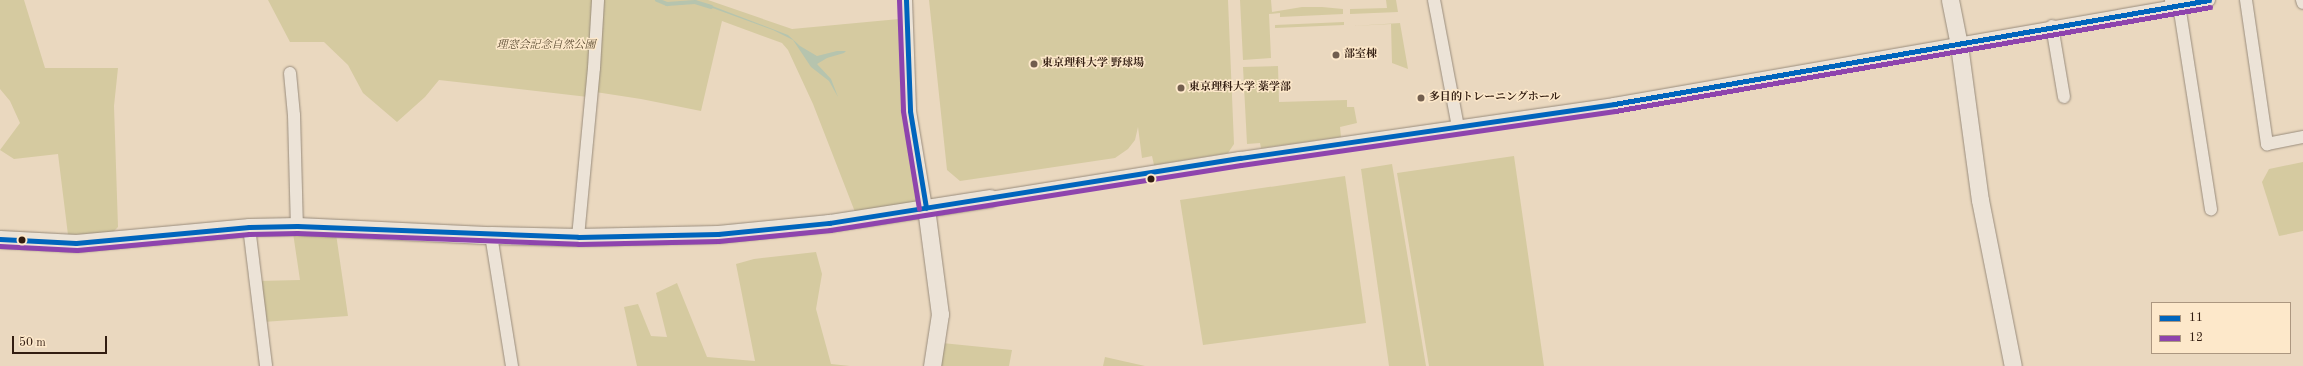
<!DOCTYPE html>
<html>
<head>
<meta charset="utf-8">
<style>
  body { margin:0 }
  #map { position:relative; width:2303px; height:366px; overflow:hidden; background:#ead8bf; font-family:"Old Standard TT","Noto Serif JP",serif }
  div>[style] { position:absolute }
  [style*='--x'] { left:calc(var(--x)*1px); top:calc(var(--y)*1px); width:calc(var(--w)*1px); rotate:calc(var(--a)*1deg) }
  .green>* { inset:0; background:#d5caa0 }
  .water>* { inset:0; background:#b6c4ae }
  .stream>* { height:4px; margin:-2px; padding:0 2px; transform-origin:2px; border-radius:2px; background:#b6c4ae }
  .roads { filter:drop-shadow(0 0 1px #998c7c) drop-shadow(0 0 1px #998c7c) }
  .street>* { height:12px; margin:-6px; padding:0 6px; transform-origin:6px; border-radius:6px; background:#ece3d7 }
  .secondary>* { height:17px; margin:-8.5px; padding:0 8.5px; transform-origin:8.5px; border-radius:8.5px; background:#ece3d7 }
  .bus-1>* { height:5px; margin:-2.5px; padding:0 2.5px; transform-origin:2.5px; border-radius:2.5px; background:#0065bd }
  .bus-2>* { height:5px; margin:-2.5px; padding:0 2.5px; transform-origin:2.5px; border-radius:2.5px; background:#8e44ad }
  .dots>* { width:11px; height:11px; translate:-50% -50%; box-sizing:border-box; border:2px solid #fde8ca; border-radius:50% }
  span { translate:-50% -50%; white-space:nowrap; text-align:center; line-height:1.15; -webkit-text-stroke:3px #fde8ca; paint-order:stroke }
  .park-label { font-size:11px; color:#5e4e34; font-style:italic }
  .poi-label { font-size:11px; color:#321d11; font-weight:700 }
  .left { translate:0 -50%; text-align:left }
  .legend { position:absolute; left:2151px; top:302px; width:140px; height:52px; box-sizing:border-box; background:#fde8ca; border:1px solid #ac9780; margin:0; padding:5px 7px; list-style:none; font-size:12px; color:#321d11 }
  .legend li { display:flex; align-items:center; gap:8px; height:20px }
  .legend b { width:20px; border:1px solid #ac9780 }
  .scale { position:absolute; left:12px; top:336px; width:95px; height:18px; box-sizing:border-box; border:2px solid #321d11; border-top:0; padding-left:5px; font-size:12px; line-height:14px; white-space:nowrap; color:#321d11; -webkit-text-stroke:3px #fde8ca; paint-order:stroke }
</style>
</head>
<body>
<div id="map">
  <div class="green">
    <i style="clip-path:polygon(0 0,24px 0,45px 68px,118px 68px,114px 106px,118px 227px,113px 232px,68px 235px,58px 154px,14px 159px,0 150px,20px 123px,10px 101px,0 89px)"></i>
    <i style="clip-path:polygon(268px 0,708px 0,792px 29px,899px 19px,901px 20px,902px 27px,903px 91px,906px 120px,920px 202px,855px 212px,813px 104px,788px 50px,782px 43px,722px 21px,701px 111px,641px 99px,589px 91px,588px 97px,439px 80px,425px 97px,397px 122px,363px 93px,348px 65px,324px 42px,290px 42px)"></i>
    <i style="clip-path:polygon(929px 0,1228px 0,1234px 144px,1228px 153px,1154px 165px,1152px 156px,1142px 158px,1138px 127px,1135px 140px,1128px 149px,1115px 158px,960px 181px,947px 170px)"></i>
    <i style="clip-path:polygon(1240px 0,1271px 0,1272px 12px,1302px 7px,1322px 7px,1343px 9px,1343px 14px,1280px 17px,1280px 13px,1269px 14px,1271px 58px,1243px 60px)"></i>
    <i style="clip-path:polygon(1386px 0,1396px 0,1398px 12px,1350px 14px,1350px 9px,1387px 8px)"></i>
    <i style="clip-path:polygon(1344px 22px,1344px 25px,1275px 28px,1275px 25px)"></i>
    <i style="clip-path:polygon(1400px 23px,1408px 69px,1392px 63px,1391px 24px,1352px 26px)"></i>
    <i style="clip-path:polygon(1278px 66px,1279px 102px,1347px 100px,1347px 107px,1354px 107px,1357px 123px,1340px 127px,1341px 137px,1261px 148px,1260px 143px,1247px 144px,1243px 67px)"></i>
    <i style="clip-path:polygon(1514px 156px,1544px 366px,1429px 366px,1397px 173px)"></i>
    <i style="clip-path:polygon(2303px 162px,2303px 231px,2279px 236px,2262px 182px,2269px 169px)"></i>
    <i style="clip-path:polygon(1392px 164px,1426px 366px,1389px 366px,1361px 169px)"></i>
    <i style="clip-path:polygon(1345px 176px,1366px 323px,1203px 345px,1180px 200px)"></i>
    <i style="clip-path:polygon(293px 233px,336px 234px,348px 316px,263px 322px,258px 281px,300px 280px)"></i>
    <i style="clip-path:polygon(816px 252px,822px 274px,816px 309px,831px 364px,850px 366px,637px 366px,624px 307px,638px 304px,651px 336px,667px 337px,656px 293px,677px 283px,707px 357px,755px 361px,736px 264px,754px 259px)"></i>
    <i style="clip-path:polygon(942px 343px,1012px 350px,1009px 366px,937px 366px)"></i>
    <i style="clip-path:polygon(1105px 357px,1145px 366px,1103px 366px)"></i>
  </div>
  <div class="water">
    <i style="clip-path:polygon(707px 4px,788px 35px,800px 46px,817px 56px,837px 51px,846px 51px,844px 53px,827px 58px,817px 64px,831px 79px,838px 97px,829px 81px,811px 67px,793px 40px,773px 30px,707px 6px)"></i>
  </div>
  <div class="stream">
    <i style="--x:657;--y:0;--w:11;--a:22"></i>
    <i style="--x:667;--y:4;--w:28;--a:-4"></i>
    <i style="--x:695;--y:2;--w:17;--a:17"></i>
  </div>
  <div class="roads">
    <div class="street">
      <i style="--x:906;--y:0;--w:111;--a:87.9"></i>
      <i style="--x:910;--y:111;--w:98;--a:80.6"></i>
      <i style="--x:1434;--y:0;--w:129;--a:79.3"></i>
      <i style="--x:2246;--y:0;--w:146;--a:81.7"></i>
      <i style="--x:2267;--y:144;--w:37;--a:-11"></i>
      <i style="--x:2302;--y:0;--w:3;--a:72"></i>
      <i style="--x:2179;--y:5;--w:207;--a:81.1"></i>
      <i style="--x:2052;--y:26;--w:72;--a:80.4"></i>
      <i style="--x:290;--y:73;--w:42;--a:84.6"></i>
      <i style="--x:294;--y:115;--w:111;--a:88.5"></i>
      <i style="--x:990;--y:198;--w:253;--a:-9.1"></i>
      <i style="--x:1240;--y:158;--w:378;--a:-8.2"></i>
      <i style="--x:1614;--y:104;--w:604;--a:-9.91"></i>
      <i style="--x:249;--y:227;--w:140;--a:83"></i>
      <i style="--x:491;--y:235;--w:133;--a:80.9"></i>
      <i style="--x:578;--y:237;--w:170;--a:-84.6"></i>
      <i style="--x:594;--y:68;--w:68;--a:-86.6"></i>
    </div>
    <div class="secondary">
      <i style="--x:1950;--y:0;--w:46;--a:78.7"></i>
      <i style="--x:1959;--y:45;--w:156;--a:82.3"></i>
      <i style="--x:1980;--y:200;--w:169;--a:78.8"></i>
      <i style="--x:2173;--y:0;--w:6;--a:81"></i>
      <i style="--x:926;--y:208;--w:107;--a:82.5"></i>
      <i style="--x:940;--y:314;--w:53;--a:98.7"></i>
      <i style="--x:0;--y:239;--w:76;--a:3"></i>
      <i style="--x:76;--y:243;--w:174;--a:-5.3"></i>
      <i style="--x:249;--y:227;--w:48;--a:-1.2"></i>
      <i style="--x:297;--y:226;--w:194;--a:2.7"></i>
      <i style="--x:491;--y:235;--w:87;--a:1.3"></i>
      <i style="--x:578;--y:237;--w:140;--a:-1.2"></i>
      <i style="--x:718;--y:234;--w:112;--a:-5.7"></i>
      <i style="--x:829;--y:223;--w:163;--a:-8.8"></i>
    </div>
  </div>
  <div class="bus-1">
    <i style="--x:906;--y:0;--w:111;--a:87.9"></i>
    <i style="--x:910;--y:111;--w:98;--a:80.6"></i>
    <i style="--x:0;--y:239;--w:76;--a:3"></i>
    <i style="--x:76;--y:243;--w:174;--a:-5.3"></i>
    <i style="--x:249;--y:227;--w:48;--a:-1.2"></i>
    <i style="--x:297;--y:226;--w:281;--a:2.2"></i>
    <i style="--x:578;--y:237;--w:140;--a:-1.2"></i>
    <i style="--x:718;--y:234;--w:112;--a:-5.7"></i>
    <i style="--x:829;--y:223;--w:416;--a:-9"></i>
    <i style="--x:1240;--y:158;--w:378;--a:-8.2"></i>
    <i style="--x:1614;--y:104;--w:604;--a:-9.91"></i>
  </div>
  <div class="bus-2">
    <i style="--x:899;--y:0;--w:111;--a:87.9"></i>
    <i style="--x:903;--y:111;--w:99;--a:80.7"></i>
    <i style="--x:0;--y:246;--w:77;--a:3"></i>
    <i style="--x:77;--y:250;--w:173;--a:-5.3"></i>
    <i style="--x:249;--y:234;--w:48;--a:-1.2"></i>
    <i style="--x:297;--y:233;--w:281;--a:2.2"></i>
    <i style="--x:578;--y:244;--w:140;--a:-1.2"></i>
    <i style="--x:718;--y:241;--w:113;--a:-5.6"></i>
    <i style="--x:830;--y:230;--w:416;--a:-9"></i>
    <i style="--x:1241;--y:165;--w:378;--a:-8.2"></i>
    <i style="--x:1615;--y:111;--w:604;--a:-9.91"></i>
  </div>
  <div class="dots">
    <i style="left:1336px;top:55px;background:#725e4e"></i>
    <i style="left:1034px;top:64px;background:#725e4e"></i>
    <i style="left:1181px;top:88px;background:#725e4e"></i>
    <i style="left:1421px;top:98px;background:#725e4e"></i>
    <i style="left:1151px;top:179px;background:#321d11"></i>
    <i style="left:22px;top:240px;background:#321d11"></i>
  </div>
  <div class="park-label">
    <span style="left:546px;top:46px">理窓会記念自然公園</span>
  </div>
  <div class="poi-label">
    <span class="left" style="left:1344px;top:55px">部室棟</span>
    <span class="left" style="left:1042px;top:64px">東京理科大学 野球場</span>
    <span class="left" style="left:1189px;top:88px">東京理科大学 薬学部</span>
    <span class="left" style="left:1429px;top:98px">多目的トレーニングホール</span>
  </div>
  <ul class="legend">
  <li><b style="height:5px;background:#0065bd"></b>11</li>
  <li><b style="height:5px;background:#8e44ad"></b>12</li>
  </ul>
  <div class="scale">50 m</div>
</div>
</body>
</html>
